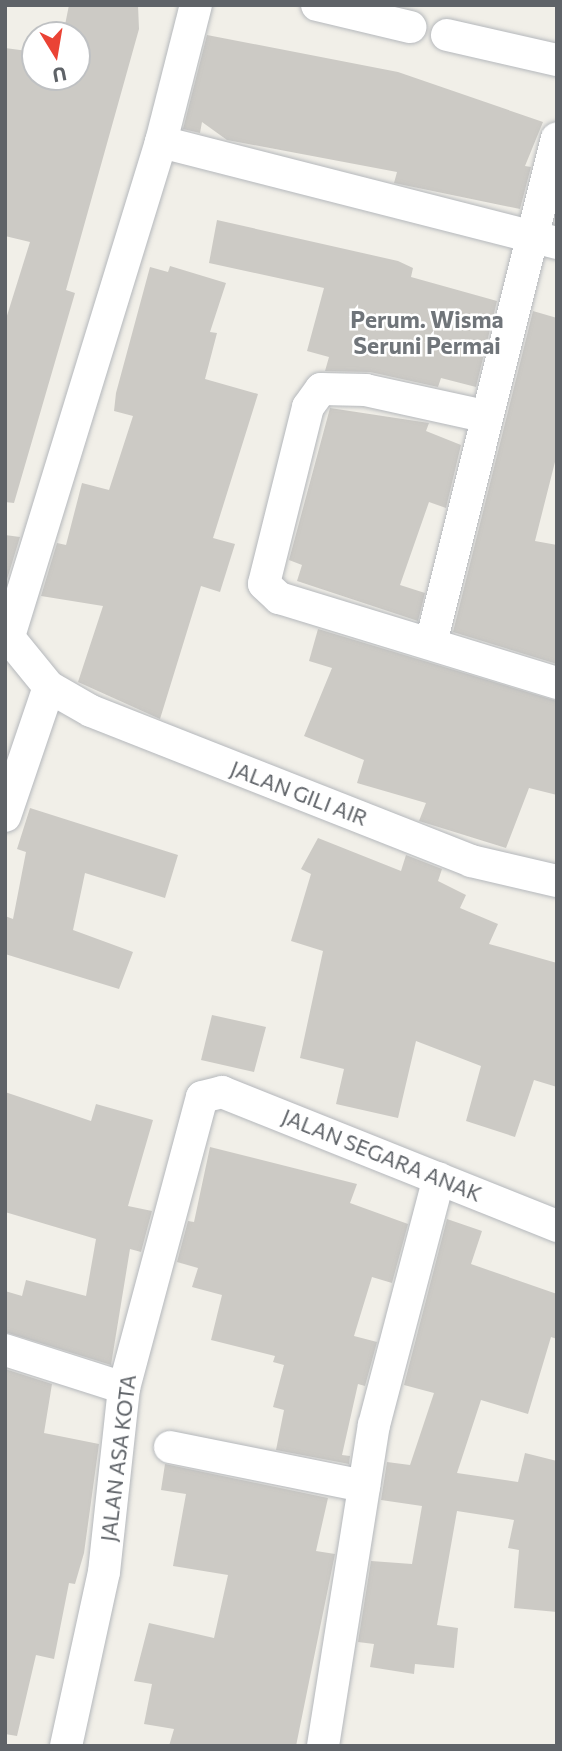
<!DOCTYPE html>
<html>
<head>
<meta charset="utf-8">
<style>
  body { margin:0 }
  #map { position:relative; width:562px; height:1751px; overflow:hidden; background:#f1efe8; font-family:Commissioner,sans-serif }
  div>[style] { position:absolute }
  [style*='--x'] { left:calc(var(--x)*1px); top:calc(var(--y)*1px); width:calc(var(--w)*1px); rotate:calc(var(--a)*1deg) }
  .building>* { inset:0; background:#cccac5 }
  .roads { filter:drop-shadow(0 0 2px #b5b8bc) drop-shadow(0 0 2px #b5b8bc) }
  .street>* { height:32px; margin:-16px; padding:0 16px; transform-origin:16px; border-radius:16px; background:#fff }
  span { translate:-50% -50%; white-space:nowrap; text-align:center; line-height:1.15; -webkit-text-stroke:5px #fff; paint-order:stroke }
  .street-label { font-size:21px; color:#5f6368 }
  .neighbourhood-label { font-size:23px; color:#70757a; font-weight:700 }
  .frame { position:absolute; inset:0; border:7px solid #5f6368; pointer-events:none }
  .north { position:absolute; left:21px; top:21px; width:70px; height:70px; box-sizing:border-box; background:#fff; border:2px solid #bfc1c3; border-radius:50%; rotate:169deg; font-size:19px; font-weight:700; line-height:28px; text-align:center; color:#5f6368 }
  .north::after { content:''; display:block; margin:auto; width:24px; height:32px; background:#ea4335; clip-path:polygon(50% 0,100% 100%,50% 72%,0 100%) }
</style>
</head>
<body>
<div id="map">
  <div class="building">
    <i style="clip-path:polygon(69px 5px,138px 5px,139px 29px,66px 290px,75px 293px,14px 503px,5px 502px,5px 322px,30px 242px,5px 236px,5px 48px,35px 52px,35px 77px,77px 77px,77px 35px,63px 35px)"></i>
    <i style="clip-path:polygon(207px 35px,398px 72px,543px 122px,525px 166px,531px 167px,520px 209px,394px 183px,397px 172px,227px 140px,202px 122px,200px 133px,183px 129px)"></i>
    <i style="clip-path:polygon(217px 220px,398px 261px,413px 268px,411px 277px,497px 301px,476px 387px,441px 378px,438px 387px,370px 372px,325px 371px,329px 357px,307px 351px,324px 288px,209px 263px)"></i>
    <i style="clip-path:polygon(170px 266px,226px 283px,210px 332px,217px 333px,205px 379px,258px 394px,213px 538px,235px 544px,220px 592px,201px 586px,160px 719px,78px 682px,103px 606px,41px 596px,57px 543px,66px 545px,82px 483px,109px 490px,133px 416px,114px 411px,116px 393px,150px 267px,168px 272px)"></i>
    <i style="clip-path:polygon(533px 311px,557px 318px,557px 454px,535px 541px,557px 545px,557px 664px,453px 632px)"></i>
    <i style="clip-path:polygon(330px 408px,429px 423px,426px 431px,461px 445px,446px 508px,429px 502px,400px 585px,425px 593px,418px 621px,297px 581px,302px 565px,289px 560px)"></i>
    <i style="clip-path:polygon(5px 535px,20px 537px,5px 586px)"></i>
    <i style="clip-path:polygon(318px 629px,557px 701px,557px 795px,529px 788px,506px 848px,419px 821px,426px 803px,357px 783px,364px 760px,304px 736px,332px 668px,309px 661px)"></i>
    <i style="clip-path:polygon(30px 808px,178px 855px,165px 898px,85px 873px,73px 930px,133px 952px,119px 989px,5px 954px,5px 916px,13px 919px,26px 852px,17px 849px)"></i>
    <i style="clip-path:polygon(318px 838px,401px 871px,406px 855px,442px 869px,438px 881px,466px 895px,460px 908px,498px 924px,489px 944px,557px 963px,557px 1087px,534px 1080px,515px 1137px,466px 1121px,481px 1066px,416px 1041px,398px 1118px,336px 1104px,344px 1069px,300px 1058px,323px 951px,291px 941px,311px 874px,301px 869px)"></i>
    <i style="clip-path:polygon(212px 1015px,266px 1027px,254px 1072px,201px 1060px)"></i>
    <i style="clip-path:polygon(5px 1092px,91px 1121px,96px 1104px,153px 1120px,128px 1206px,152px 1211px,141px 1252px,130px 1249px,111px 1365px,5px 1332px,5px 1291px,22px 1296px,26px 1280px,86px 1296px,96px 1239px,5px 1212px)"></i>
    <i style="clip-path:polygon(210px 1147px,357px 1184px,350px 1203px,408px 1224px,392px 1283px,372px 1277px,354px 1336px,377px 1342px,365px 1386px,358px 1384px,342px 1455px,350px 1456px,349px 1464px,276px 1450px,284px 1410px,273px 1407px,284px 1365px,273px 1362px,275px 1356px,211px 1340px,222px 1295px,192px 1287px,198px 1268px,177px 1262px,188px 1221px,194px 1222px)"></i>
    <i style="clip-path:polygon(447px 1219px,482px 1231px,471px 1264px,557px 1294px,557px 1339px,551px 1337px,528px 1414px,481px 1400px,457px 1473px,518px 1482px,525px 1453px,557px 1461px,557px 1612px,514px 1608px,519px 1550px,508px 1548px,514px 1520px,457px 1511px,437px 1625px,458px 1628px,454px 1668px,415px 1664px,414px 1674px,370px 1667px,374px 1644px,358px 1642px,371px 1561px,412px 1564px,422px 1506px,381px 1500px,387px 1462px,410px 1465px,434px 1393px,404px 1385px)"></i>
    <i style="clip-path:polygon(5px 1369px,52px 1384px,44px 1433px,99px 1444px,84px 1553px,75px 1584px,69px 1583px,54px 1659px,36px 1655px,17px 1736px,5px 1734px)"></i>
    <i style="clip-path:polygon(165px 1464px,328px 1498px,316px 1551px,335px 1554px,296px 1746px,169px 1746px,174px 1729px,144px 1724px,152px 1684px,134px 1681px,149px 1623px,214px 1638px,228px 1575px,173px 1566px,186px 1494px,161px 1490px)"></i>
  </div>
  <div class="roads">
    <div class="street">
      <i style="--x:317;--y:5;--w:96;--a:13.3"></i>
      <i style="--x:447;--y:35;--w:113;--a:12.8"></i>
      <i style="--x:161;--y:142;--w:409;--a:14.3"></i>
      <i style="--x:484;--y:416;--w:121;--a:-167.6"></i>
      <i style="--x:366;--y:390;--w:45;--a:-178.7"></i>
      <i style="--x:321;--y:389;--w:22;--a:126"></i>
      <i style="--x:308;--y:407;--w:182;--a:104"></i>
      <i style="--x:264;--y:584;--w:21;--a:43"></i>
      <i style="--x:279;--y:598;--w:291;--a:17"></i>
      <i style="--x:5;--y:633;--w:70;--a:50.8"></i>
      <i style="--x:49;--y:687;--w:48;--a:29.7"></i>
      <i style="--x:91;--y:711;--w:409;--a:21.5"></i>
      <i style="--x:471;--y:861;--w:88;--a:13.1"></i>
      <i style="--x:10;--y:633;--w:514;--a:-72.91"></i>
      <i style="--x:161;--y:142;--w:141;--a:-75.7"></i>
      <i style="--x:431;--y:643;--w:520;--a:-75.99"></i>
      <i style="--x:5;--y:816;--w:136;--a:-71.2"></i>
      <i style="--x:5;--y:1350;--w:125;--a:17.7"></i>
      <i style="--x:170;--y:1447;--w:198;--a:11.4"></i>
      <i style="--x:66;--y:1746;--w:178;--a:-77.7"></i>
      <i style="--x:104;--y:1572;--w:185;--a:-83.8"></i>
      <i style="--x:124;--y:1388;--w:301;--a:-75"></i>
      <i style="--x:202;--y:1097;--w:21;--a:-14"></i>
      <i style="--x:222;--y:1092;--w:361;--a:21.8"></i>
      <i style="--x:323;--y:1746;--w:325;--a:-81"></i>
      <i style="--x:374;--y:1425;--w:255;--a:-75.3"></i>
    </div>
  </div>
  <div class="street-label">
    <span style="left:299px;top:793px;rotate:21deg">JALAN GILI AIR</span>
    <span style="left:382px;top:1155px;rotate:22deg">JALAN SEGARA ANAK</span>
    <span style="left:118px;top:1458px;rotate:-83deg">JALAN ASA KOTA</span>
  </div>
  <div class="neighbourhood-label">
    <span style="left:427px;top:332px">Perum. Wisma<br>Seruni Permai</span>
  </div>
  <div class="frame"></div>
  <div class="north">U</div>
</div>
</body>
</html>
